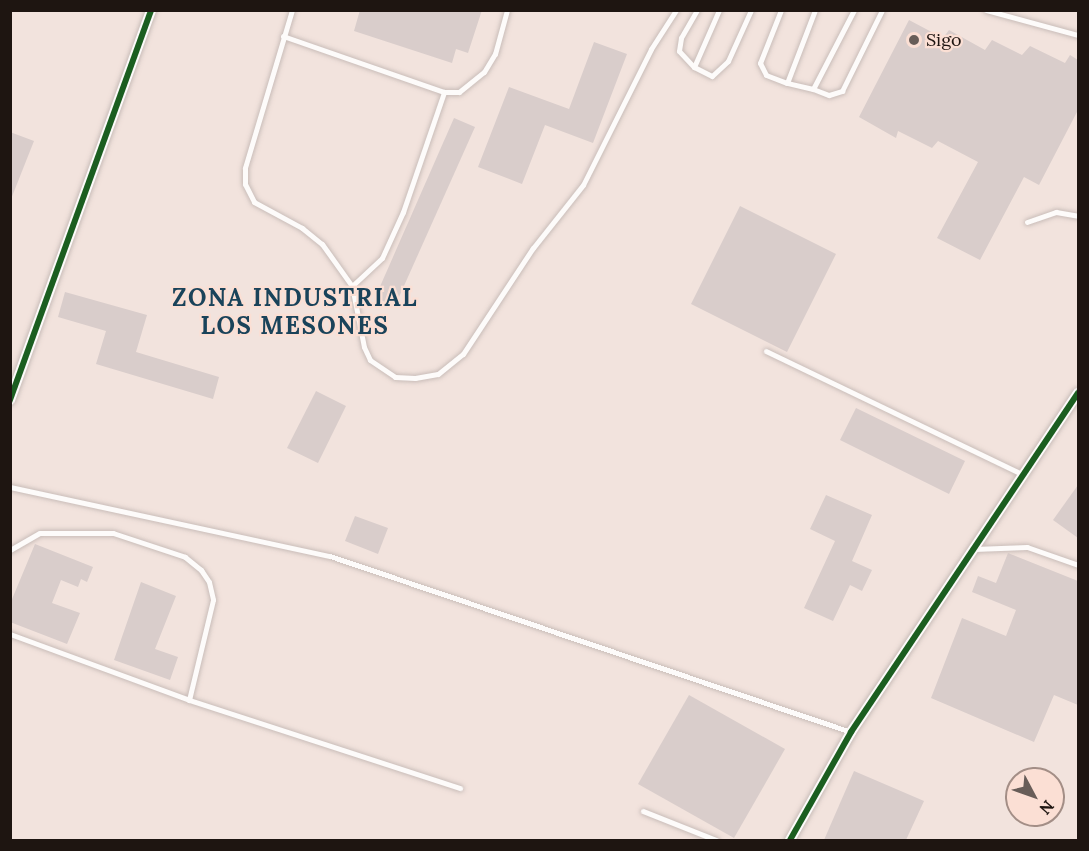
<!DOCTYPE html>
<html>
<head>
<meta charset="utf-8">
<style>
  body { margin:0 }
  #map { position:relative; width:1089px; height:851px; overflow:hidden; background:#f2e3dd; font-family:Lora,serif }
  div>[style] { position:absolute }
  [style*='--x'] { left:calc(var(--x)*1px); top:calc(var(--y)*1px); width:calc(var(--w)*1px); rotate:calc(var(--a)*1deg) }
  .building>* { inset:0; background:#d9cdcb }
  .roads { filter:drop-shadow(0 0 2px #c9bdb9) drop-shadow(0 0 2px #c9bdb9) }
  .service>* { height:5px; margin:-2.5px; padding:0 2.5px; transform-origin:2.5px; border-radius:2.5px; background:#fdfbfa }
  .minor>* { height:10px; margin:-5px; padding:0 5px; transform-origin:5px; border-radius:5px; background:#fdfbfa }
  .cycleway>* { height:6px; margin:-3px; padding:0 3px; transform-origin:3px; border-radius:3px; background:#1b5e20 }
  .dots>* { width:16px; height:16px; translate:-50% -50%; box-sizing:border-box; border:3px solid #fbdfd4; border-radius:50% }
  span { translate:-50% -50%; white-space:nowrap; text-align:center; line-height:1.15; -webkit-text-stroke:4.5px #fbdfd4; paint-order:stroke }
  .poi-label { font-size:18px; color:#1e1511 }
  .left { translate:0 -50%; text-align:left }
  .district-label { font-size:24px; color:#1a435a; font-weight:700; letter-spacing:1.5px }
  .frame { position:absolute; inset:0; border:12px solid #1e1511; pointer-events:none }
  .north { position:absolute; left:1005px; top:767px; width:60px; height:60px; box-sizing:border-box; background:#fbdfd4; border:2px solid #a38e86; border-radius:50%; rotate:131deg; font-size:16px; font-weight:700; line-height:24px; text-align:center; color:#1e1511 }
  .north::after { content:''; display:block; margin:auto; width:21px; height:27px; background:#685d58; clip-path:polygon(50% 0,100% 100%,50% 72%,0 100%) }
</style>
</head>
<body>
<div id="map">
  <div class="building">
    <i style="clip-path:polygon(360px 10px,482px 10px,468px 53px,456px 49px,452px 63px,354px 31px)"></i>
    <i style="clip-path:polygon(909px 20px,943px 38px,949px 30px,985px 50px,992px 40px,1022px 55px,1030px 46px,1065px 63px,1070px 55px,1078px 60px,1078px 110px,1039px 185px,1024px 177px,980px 260px,937px 238px,978px 162px,938px 141px,932px 148px,898px 131px,896px 138px,859px 117px)"></i>
    <i style="clip-path:polygon(594px 42px,627px 54px,593px 143px,545px 125px,522px 184px,478px 167px,509px 87px,569px 109px)"></i>
    <i style="clip-path:polygon(454px 118px,475px 127px,395px 306px,375px 298px)"></i>
    <i style="clip-path:polygon(10px 132px,34px 141px,11px 199px,10px 199px)"></i>
    <i style="clip-path:polygon(740px 206px,836px 254px,787px 352px,691px 304px)"></i>
    <i style="clip-path:polygon(65px 292px,147px 315px,136px 352px,219px 377px,213px 399px,96px 364px,106px 331px,58px 317px)"></i>
    <i style="clip-path:polygon(316px 391px,346px 406px,318px 463px,287px 448px)"></i>
    <i style="clip-path:polygon(856px 408px,965px 461px,949px 494px,840px 440px)"></i>
    <i style="clip-path:polygon(1078px 485px,1078px 538px,1053px 520px)"></i>
    <i style="clip-path:polygon(826px 495px,872px 515px,852px 561px,872px 570px,862px 591px,850px 585px,833px 621px,804px 608px,835px 541px,810px 529px)"></i>
    <i style="clip-path:polygon(355px 516px,388px 528px,378px 554px,345px 541px)"></i>
    <i style="clip-path:polygon(35px 544px,93px 567px,87px 582px,81px 579px,78px 587px,61px 580px,52px 603px,80px 613px,67px 644px,10px 622px,10px 604px)"></i>
    <i style="clip-path:polygon(1008px 553px,1078px 581px,1078px 705px,1054px 695px,1034px 742px,931px 698px,962px 618px,1006px 636px,1016px 610px,972px 592px,978px 576px,996px 583px)"></i>
    <i style="clip-path:polygon(141px 582px,176px 596px,155px 649px,178px 657px,170px 680px,114px 660px)"></i>
    <i style="clip-path:polygon(689px 695px,785px 749px,734px 838px,638px 784px)"></i>
    <i style="clip-path:polygon(854px 771px,924px 801px,906px 840px,824px 840px)"></i>
  </div>
  <div class="roads">
    <div class="service">
      <i style="--x:292;--y:10;--w:165;--a:106.6"></i>
      <i style="--x:245;--y:168;--w:16;--a:90"></i>
      <i style="--x:245;--y:184;--w:20;--a:63"></i>
      <i style="--x:254;--y:202;--w:55;--a:28.4"></i>
      <i style="--x:302;--y:228;--w:26;--a:39"></i>
      <i style="--x:322;--y:244;--w:52;--a:54.5"></i>
      <i style="--x:352;--y:286;--w:62;--a:78.9"></i>
      <i style="--x:364;--y:347;--w:14;--a:65"></i>
      <i style="--x:370;--y:360;--w:30;--a:34"></i>
      <i style="--x:395;--y:377;--w:20;--a:3"></i>
      <i style="--x:415;--y:378;--w:23;--a:-10"></i>
      <i style="--x:438;--y:374;--w:32;--a:-39"></i>
      <i style="--x:463;--y:354;--w:127;--a:-56.6"></i>
      <i style="--x:533;--y:248;--w:80;--a:-51.6"></i>
      <i style="--x:583;--y:185;--w:152;--a:-63.4"></i>
      <i style="--x:651;--y:49;--w:46;--a:-57.3"></i>
      <i style="--x:697;--y:10;--w:32;--a:120"></i>
      <i style="--x:681;--y:38;--w:13;--a:99"></i>
      <i style="--x:679;--y:51;--w:22;--a:47"></i>
      <i style="--x:694;--y:67;--w:20;--a:27"></i>
      <i style="--x:712;--y:76;--w:22;--a:-43"></i>
      <i style="--x:728;--y:61;--w:56;--a:-65.7"></i>
      <i style="--x:781;--y:10;--w:57;--a:111.6"></i>
      <i style="--x:760;--y:63;--w:13;--a:63"></i>
      <i style="--x:766;--y:75;--w:22;--a:21"></i>
      <i style="--x:854;--y:10;--w:89;--a:117.4"></i>
      <i style="--x:813;--y:89;--w:17;--a:21"></i>
      <i style="--x:829;--y:95;--w:14;--a:-17"></i>
      <i style="--x:842;--y:91;--w:90;--a:-63.7"></i>
      <i style="--x:986;--y:10;--w:95;--a:15.2"></i>
      <i style="--x:283;--y:36;--w:170;--a:19.2"></i>
      <i style="--x:444;--y:92;--w:15;--a:0"></i>
      <i style="--x:459;--y:92;--w:32;--a:-39"></i>
      <i style="--x:484;--y:72;--w:21;--a:-59"></i>
      <i style="--x:495;--y:54;--w:46;--a:-74.7"></i>
      <i style="--x:694;--y:67;--w:62;--a:-66.3"></i>
      <i style="--x:813;--y:89;--w:27;--a:-167"></i>
      <i style="--x:787;--y:83;--w:78;--a:-69"></i>
      <i style="--x:1027;--y:222;--w:31;--a:-19"></i>
      <i style="--x:1056;--y:212;--w:22;--a:10"></i>
      <i style="--x:352;--y:286;--w:41;--a:-43"></i>
      <i style="--x:382;--y:258;--w:51;--a:-65.5"></i>
      <i style="--x:403;--y:212;--w:127;--a:-71.1"></i>
      <i style="--x:766;--y:351;--w:286;--a:25.7"></i>
      <i style="--x:10;--y:487;--w:327;--a:12.2"></i>
      <i style="--x:330;--y:556;--w:550;--a:18.67"></i>
      <i style="--x:974;--y:549;--w:53;--a:-2.2"></i>
      <i style="--x:1027;--y:547;--w:54;--a:19.4"></i>
      <i style="--x:10;--y:550;--w:34;--a:-30"></i>
      <i style="--x:40;--y:533;--w:73;--a:0"></i>
      <i style="--x:113;--y:533;--w:76;--a:18.4"></i>
      <i style="--x:185;--y:557;--w:21;--a:39"></i>
      <i style="--x:201;--y:570;--w:14;--a:56"></i>
      <i style="--x:209;--y:582;--w:18;--a:77"></i>
      <i style="--x:213;--y:600;--w:103;--a:103.5"></i>
      <i style="--x:10;--y:634;--w:191;--a:20.2"></i>
      <i style="--x:189;--y:700;--w:285;--a:18"></i>
      <i style="--x:643;--y:811;--w:79;--a:21.7"></i>
    </div>
    <div class="minor">
      <i style="--x:10;--y:400;--w:415;--a:-70.1"></i>
      <i style="--x:790;--y:840;--w:124;--a:-60.5"></i>
      <i style="--x:851;--y:732;--w:408;--a:-56.2"></i>
    </div>
  </div>
  <div class="cycleway">
    <i style="--x:10;--y:400;--w:415;--a:-70.1"></i>
    <i style="--x:790;--y:840;--w:124;--a:-60.5"></i>
    <i style="--x:851;--y:732;--w:408;--a:-56.2"></i>
  </div>
  <div class="dots">
    <i style="left:914px;top:40px;background:#685d58"></i>
  </div>
  <div class="poi-label">
    <span class="left" style="left:926px;top:40px">Sigo</span>
  </div>
  <div class="district-label">
    <span style="left:295px;top:312px">ZONA INDUSTRIAL<br>LOS MESONES</span>
  </div>
  <div class="frame"></div>
  <div class="north">N</div>
</div>
</body>
</html>
